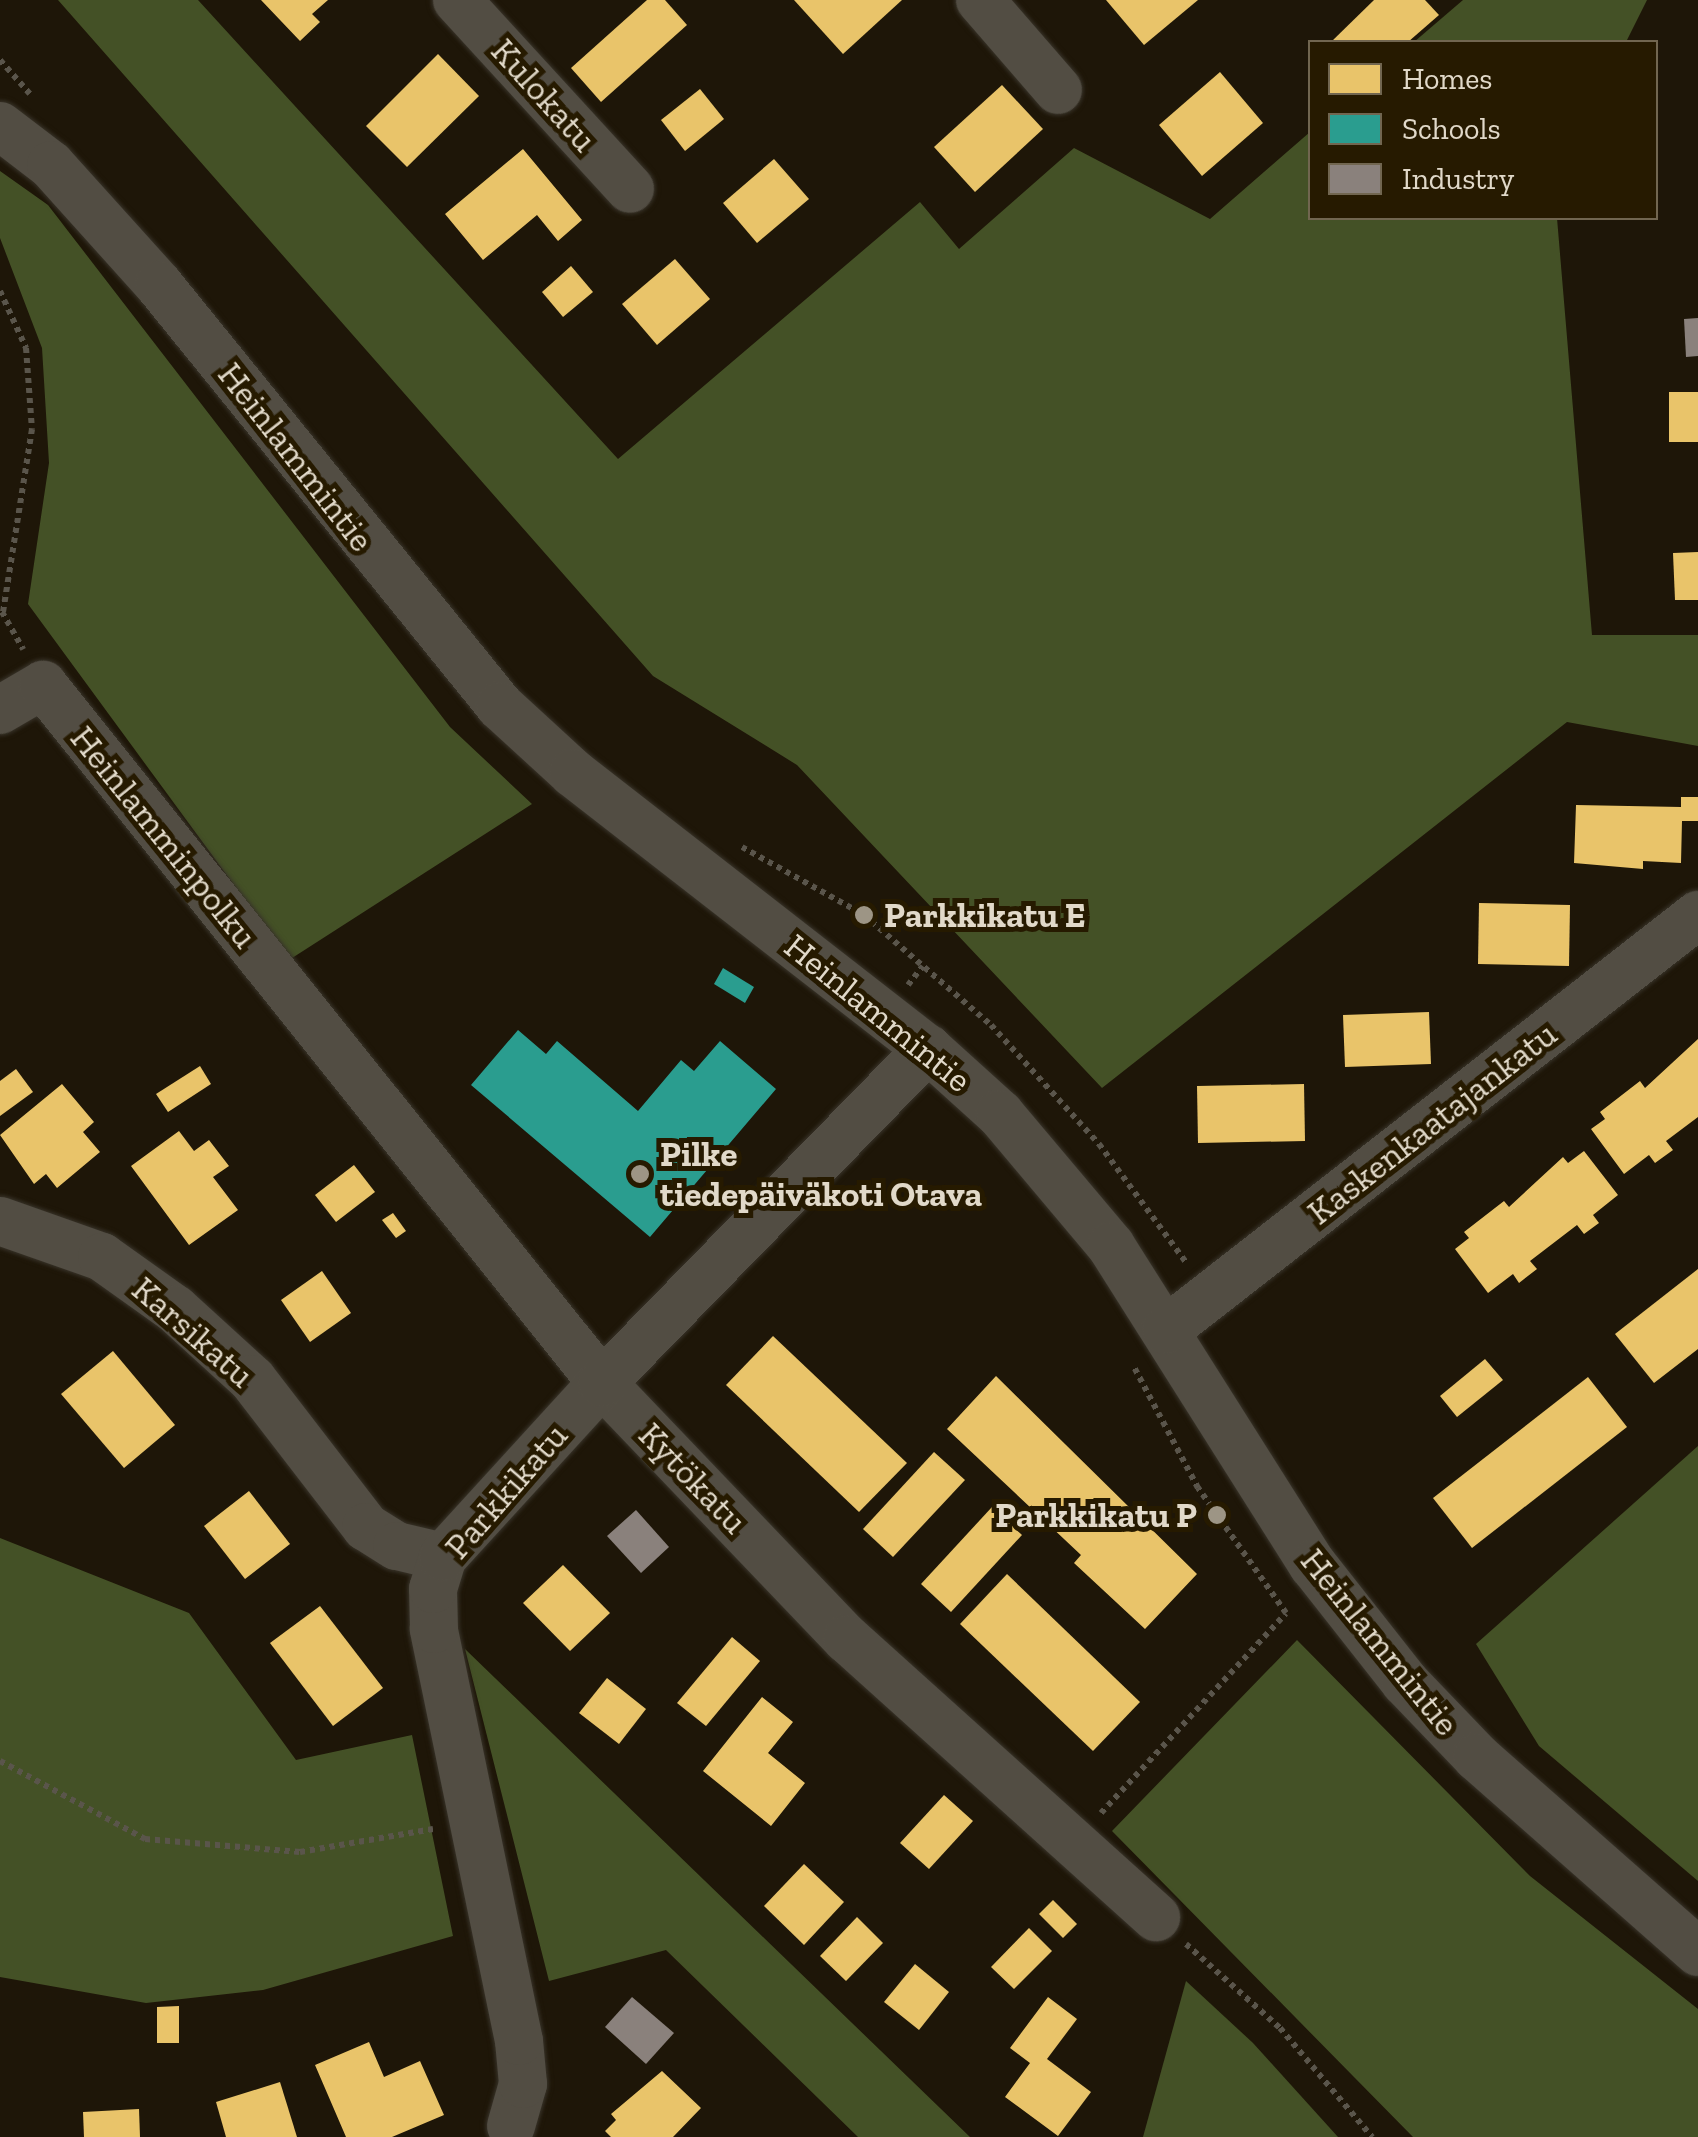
<!DOCTYPE html>
<html>
<head>
<meta charset="utf-8">
<style>
  body { margin:0 }
  #map { position:relative; width:1698px; height:2137px; overflow:hidden; background:#1e1608; font-family:"Zilla Slab",serif }
  div>[style] { position:absolute }
  [style*='--x'] { left:calc(var(--x)*1px); top:calc(var(--y)*1px); width:calc(var(--w)*1px); rotate:calc(var(--a)*1deg) }
  .forest>* { inset:0; background:#445126 }
  .homes>* { inset:0; background:#e9c46a }
  .schools>* { inset:0; background:#2a9d8f }
  .industry>* { inset:0; background:#8a817c }
  .path>* { height:6px; margin-top:-3px; transform-origin:0; background:repeating-linear-gradient(90deg,#5a554b 0 5px,transparent 0 10px) }
  .roads { filter:drop-shadow(0 0 2px #383329) drop-shadow(0 0 2px #383329) }
  .minor>* { height:48px; margin:-24px; padding:0 24px; transform-origin:24px; border-radius:24px; background:#524d43 }
  .dots>* { width:28px; height:28px; translate:-50% -50%; box-sizing:border-box; border:5px solid #261a00; border-radius:50% }
  span { translate:-50% -50%; white-space:nowrap; text-align:center; line-height:1.15; -webkit-text-stroke:10px #261a00; paint-order:stroke }
  .street-label { font-size:35px; color:#e1d9c9 }
  .poi-label { font-size:35px; color:#e1d9c9; font-weight:700 }
  .left { translate:0 -50%; text-align:left }
  .right { translate:-100% -50%; text-align:right }
  .legend { position:absolute; left:1308px; top:40px; width:350px; height:180px; box-sizing:border-box; background:#261a00; border:2px solid #716650; margin:0; padding:12px 18px; list-style:none; font-size:30px; color:#e1d9c9 }
  .legend li { display:flex; align-items:center; gap:20px; height:50px }
  .legend b { width:50px; border:2px solid #716650 }
</style>
</head>
<body>
<div id="map">
  <div class="forest">
    <i style="clip-path:polygon(58px 0,198px 0,618px 459px,920px 202px,959px 249px,1074px 148px,1210px 219px,1310px 132px,1310px 218px,1557px 218px,1592px 635px,1698px 635px,1698px 746px,1567px 722px,1102px 1088px,797px 765px,653px 676px)"></i>
    <i style="clip-path:polygon(1463px 0,1647px 0,1626px 42px,1414px 42px)"></i>
    <i style="clip-path:polygon(0 171px,48px 205px,450px 727px,532px 804px,289px 960px,28px 604px,49px 463px,42px 348px,0 238px)"></i>
    <i style="clip-path:polygon(1698px 1446px,1698px 1881px,1539px 1746px,1476px 1644px)"></i>
    <i style="clip-path:polygon(0 1538px,189px 1613px,296px 1760px,412px 1735px,453px 1936px,263px 1990px,146px 2003px,0 1977px)"></i>
    <i style="clip-path:polygon(1297px 1640px,1530px 1876px,1698px 2009px,1698px 2137px,1413px 2137px,1112px 1831px)"></i>
    <i style="clip-path:polygon(465px 1649px,970px 2137px,858px 2137px,666px 1950px,549px 1981px)"></i>
    <i style="clip-path:polygon(1186px 1981px,1253px 2043px,1338px 2137px,1143px 2137px)"></i>
  </div>
  <div class="homes">
    <i style="clip-path:polygon(261px 0,328px 0,312px 14px,320px 22px,300px 41px)"></i>
    <i style="clip-path:polygon(647px 0,665px 0,687px 25px,601px 102px,571px 68px)"></i>
    <i style="clip-path:polygon(794px 0,902px 0,843px 54px)"></i>
    <i style="clip-path:polygon(1106px 0,1198px 0,1144px 45px)"></i>
    <i style="clip-path:polygon(1374px 0,1425px 0,1439px 15px,1408px 42px,1331px 42px)"></i>
    <i style="clip-path:polygon(438px 54px,479px 96px,407px 167px,366px 126px)"></i>
    <i style="clip-path:polygon(1220px 72px,1263px 123px,1202px 176px,1159px 125px)"></i>
    <i style="clip-path:polygon(1002px 85px,1043px 129px,975px 192px,934px 147px)"></i>
    <i style="clip-path:polygon(700px 89px,724px 119px,685px 151px,661px 120px)"></i>
    <i style="clip-path:polygon(523px 149px,582px 220px,558px 241px,537px 215px,483px 260px,445px 214px)"></i>
    <i style="clip-path:polygon(774px 159px,809px 199px,757px 243px,723px 203px)"></i>
    <i style="clip-path:polygon(675px 259px,710px 299px,657px 345px,622px 304px)"></i>
    <i style="clip-path:polygon(571px 266px,593px 292px,563px 317px,542px 292px)"></i>
    <i style="clip-path:polygon(1669px 392px,1698px 392px,1698px 442px,1669px 442px)"></i>
    <i style="clip-path:polygon(1698px 552px,1698px 600px,1675px 600px,1673px 553px)"></i>
    <i style="clip-path:polygon(1681px 797px,1698px 797px,1698px 821px,1682px 821px,1681px 863px,1643px 861px,1643px 869px,1574px 863px,1576px 805px,1681px 807px)"></i>
    <i style="clip-path:polygon(1479px 903px,1570px 905px,1569px 966px,1478px 964px)"></i>
    <i style="clip-path:polygon(1429px 1012px,1431px 1064px,1345px 1067px,1343px 1015px)"></i>
    <i style="clip-path:polygon(1698px 1039px,1698px 1117px,1666px 1141px,1673px 1150px,1655px 1163px,1649px 1155px,1624px 1174px,1591px 1129px,1605px 1119px,1600px 1112px,1640px 1081px,1645px 1088px)"></i>
    <i style="clip-path:polygon(200px 1066px,211px 1084px,168px 1112px,156px 1094px)"></i>
    <i style="clip-path:polygon(16px 1069px,33px 1092px,0 1116px,0 1081px)"></i>
    <i style="clip-path:polygon(62px 1084px,94px 1122px,83px 1132px,100px 1152px,57px 1188px,46px 1174px,34px 1184px,0 1135px)"></i>
    <i style="clip-path:polygon(1304px 1084px,1305px 1141px,1198px 1143px,1197px 1086px)"></i>
    <i style="clip-path:polygon(179px 1131px,194px 1151px,209px 1140px,229px 1166px,213px 1177px,238px 1210px,189px 1245px,131px 1166px)"></i>
    <i style="clip-path:polygon(1584px 1151px,1618px 1195px,1593px 1215px,1599px 1223px,1584px 1234px,1577px 1225px,1530px 1261px,1537px 1269px,1519px 1283px,1513px 1274px,1488px 1293px,1455px 1249px,1469px 1238px,1464px 1232px,1504px 1201px,1509px 1207px,1563px 1157px,1568px 1163px)"></i>
    <i style="clip-path:polygon(354px 1165px,375px 1192px,336px 1222px,315px 1195px)"></i>
    <i style="clip-path:polygon(393px 1213px,406px 1231px,396px 1238px,382px 1220px)"></i>
    <i style="clip-path:polygon(1698px 1269px,1698px 1349px,1654px 1383px,1615px 1334px)"></i>
    <i style="clip-path:polygon(322px 1271px,351px 1313px,310px 1342px,281px 1300px)"></i>
    <i style="clip-path:polygon(773px 1336px,907px 1463px,859px 1512px,726px 1385px)"></i>
    <i style="clip-path:polygon(113px 1351px,175px 1425px,124px 1468px,61px 1394px)"></i>
    <i style="clip-path:polygon(1485px 1359px,1503px 1380px,1457px 1417px,1440px 1396px)"></i>
    <i style="clip-path:polygon(996px 1376px,1197px 1574px,1145px 1629px,1074px 1563px,1081px 1555px,947px 1429px)"></i>
    <i style="clip-path:polygon(1588px 1377px,1627px 1427px,1472px 1548px,1433px 1498px)"></i>
    <i style="clip-path:polygon(934px 1452px,965px 1480px,893px 1557px,863px 1529px)"></i>
    <i style="clip-path:polygon(249px 1491px,290px 1544px,245px 1579px,204px 1526px)"></i>
    <i style="clip-path:polygon(992px 1507px,1022px 1535px,951px 1612px,921px 1584px)"></i>
    <i style="clip-path:polygon(563px 1565px,610px 1613px,570px 1651px,523px 1603px)"></i>
    <i style="clip-path:polygon(1007px 1574px,1140px 1702px,1093px 1751px,960px 1624px)"></i>
    <i style="clip-path:polygon(320px 1606px,383px 1688px,333px 1726px,270px 1643px)"></i>
    <i style="clip-path:polygon(732px 1637px,760px 1661px,706px 1726px,677px 1703px)"></i>
    <i style="clip-path:polygon(607px 1678px,646px 1709px,619px 1744px,579px 1713px)"></i>
    <i style="clip-path:polygon(762px 1697px,793px 1722px,768px 1753px,805px 1783px,771px 1826px,703px 1771px)"></i>
    <i style="clip-path:polygon(944px 1795px,973px 1821px,929px 1869px,900px 1843px)"></i>
    <i style="clip-path:polygon(804px 1864px,844px 1902px,804px 1945px,764px 1906px)"></i>
    <i style="clip-path:polygon(1053px 1900px,1077px 1924px,1063px 1938px,1039px 1914px)"></i>
    <i style="clip-path:polygon(857px 1917px,883px 1943px,846px 1981px,820px 1956px)"></i>
    <i style="clip-path:polygon(1029px 1928px,1052px 1951px,1014px 1989px,991px 1967px)"></i>
    <i style="clip-path:polygon(915px 1964px,949px 1992px,919px 2030px,884px 2002px)"></i>
    <i style="clip-path:polygon(1048px 1997px,1077px 2019px,1047px 2059px,1091px 2092px,1058px 2136px,1005px 2097px,1030px 2063px,1010px 2048px)"></i>
    <i style="clip-path:polygon(179px 2006px,179px 2043px,157px 2043px,157px 2007px)"></i>
    <i style="clip-path:polygon(369px 2042px,384px 2077px,420px 2061px,444px 2115px,392px 2137px,346px 2137px,315px 2065px)"></i>
    <i style="clip-path:polygon(662px 2071px,701px 2108px,673px 2137px,611px 2137px,605px 2131px,616px 2120px,611px 2114px)"></i>
    <i style="clip-path:polygon(280px 2082px,297px 2137px,226px 2137px,216px 2102px)"></i>
    <i style="clip-path:polygon(139px 2109px,140px 2137px,84px 2137px,83px 2112px)"></i>
  </div>
  <div class="schools">
    <i style="clip-path:polygon(723px 968px,754px 987px,745px 1003px,714px 984px)"></i>
    <i style="clip-path:polygon(518px 1030px,546px 1054px,557px 1041px,638px 1111px,681px 1060px,694px 1071px,720px 1041px,776px 1089px,650px 1237px,471px 1085px)"></i>
  </div>
  <div class="industry">
    <i style="clip-path:polygon(1698px 318px,1698px 356px,1686px 357px,1684px 319px)"></i>
    <i style="clip-path:polygon(636px 1510px,669px 1547px,641px 1573px,607px 1536px)"></i>
    <i style="clip-path:polygon(632px 1997px,674px 2033px,646px 2064px,605px 2027px)"></i>
  </div>
  <div class="path">
    <i style="--x:0;--y:60;--w:45;--a:48.6"></i>
    <i style="--x:0;--y:291;--w:63;--a:65.5"></i>
    <i style="--x:26;--y:348;--w:81;--a:85.8"></i>
    <i style="--x:32;--y:429;--w:186;--a:99"></i>
    <i style="--x:2;--y:612;--w:43;--a:60.4"></i>
    <i style="--x:742;--y:847;--w:140;--a:29.1"></i>
    <i style="--x:864;--y:915;--w:168;--a:40.9"></i>
    <i style="--x:991;--y:1025;--w:161;--a:47.8"></i>
    <i style="--x:1099;--y:1144;--w:149;--a:53.7"></i>
    <i style="--x:908;--y:985;--w:24;--a:-52"></i>
    <i style="--x:0;--y:1761;--w:165;--a:28.3"></i>
    <i style="--x:145;--y:1839;--w:156;--a:4.8"></i>
    <i style="--x:300;--y:1852;--w:135;--a:-9.8"></i>
    <i style="--x:1101;--y:1813;--w:272;--a:-47.2"></i>
    <i style="--x:1286;--y:1613;--w:153;--a:-125.1"></i>
    <i style="--x:1198;--y:1488;--w:137;--a:-117.9"></i>
    <i style="--x:1186;--y:1944;--w:126;--a:41.8"></i>
    <i style="--x:1280;--y:2028;--w:143;--a:49.8"></i>
  </div>
  <div class="roads">
    <div class="minor">
      <i style="--x:457;--y:0;--w:256;--a:47.5"></i>
      <i style="--x:980;--y:0;--w:119;--a:49.1"></i>
      <i style="--x:0;--y:126;--w:64;--a:37.4"></i>
      <i style="--x:51;--y:165;--w:161;--a:48"></i>
      <i style="--x:159;--y:285;--w:542;--a:50.99"></i>
      <i style="--x:500;--y:706;--w:99;--a:42.5"></i>
      <i style="--x:573;--y:773;--w:450;--a:37.9"></i>
      <i style="--x:928;--y:1049;--w:97;--a:42.1"></i>
      <i style="--x:1000;--y:1114;--w:172;--a:49.9"></i>
      <i style="--x:1111;--y:1246;--w:378;--a:57.7"></i>
      <i style="--x:1313;--y:1565;--w:149;--a:51.8"></i>
      <i style="--x:1405;--y:1682;--w:104;--a:46.2"></i>
      <i style="--x:1477;--y:1757;--w:295;--a:41.4"></i>
      <i style="--x:0;--y:710;--w:50;--a:-30.2"></i>
      <i style="--x:43;--y:685;--w:894;--a:51.31"></i>
      <i style="--x:602;--y:1383;--w:354;--a:46.3"></i>
      <i style="--x:847;--y:1639;--w:416;--a:42"></i>
      <i style="--x:0;--y:1221;--w:108;--a:19.4"></i>
      <i style="--x:102;--y:1257;--w:90;--a:35.5"></i>
      <i style="--x:175;--y:1309;--w:104;--a:42.3"></i>
      <i style="--x:252;--y:1379;--w:187;--a:52.4"></i>
      <i style="--x:366;--y:1527;--w:36;--a:32"></i>
      <i style="--x:397;--y:1546;--w:47;--a:13.4"></i>
      <i style="--x:1166;--y:1330;--w:675;--a:-37.96"></i>
      <i style="--x:511;--y:2126;--w:44;--a:-74.1"></i>
      <i style="--x:523;--y:2084;--w:43;--a:-95.3"></i>
      <i style="--x:519;--y:2041;--w:421;--a:-101.7"></i>
      <i style="--x:434;--y:1629;--w:40;--a:-91.4"></i>
      <i style="--x:433;--y:1589;--w:34;--a:-73"></i>
      <i style="--x:443;--y:1557;--w:236;--a:-47.6"></i>
      <i style="--x:602;--y:1383;--w:467;--a:-45.7"></i>
    </div>
  </div>
  <div class="dots">
    <i style="left:864px;top:915px;background:#9d9585"></i>
    <i style="left:640px;top:1174px;background:#9d9585"></i>
    <i style="left:1217px;top:1515px;background:#9d9585"></i>
  </div>
  <div class="street-label">
    <span style="left:544px;top:95px;rotate:48deg">Kulokatu</span>
    <span style="left:296px;top:457px;rotate:52deg">Heinlammintie</span>
    <span style="left:164px;top:837px;rotate:51deg">Heinlamminpolku</span>
    <span style="left:878px;top:1013px;rotate:39deg">Heinlammintie</span>
    <span style="left:1432px;top:1123px;rotate:-38deg">Kaskenkaatajankatu</span>
    <span style="left:193px;top:1332px;rotate:41deg">Karsikatu</span>
    <span style="left:693px;top:1478px;rotate:46deg">Kytökatu</span>
    <span style="left:506px;top:1491px;rotate:-49deg">Parkkikatu</span>
    <span style="left:1380px;top:1642px;rotate:51deg">Heinlammintie</span>
  </div>
  <div class="poi-label">
    <span class="left" style="left:884px;top:915px">Parkkikatu E</span>
    <span class="left" style="left:660px;top:1174px">Pilke<br>tiedepäiväkoti Otava</span>
    <span class="right" style="left:1197px;top:1515px">Parkkikatu P</span>
  </div>
  <ul class="legend">
  <li><b style="height:28px;background:#e9c46a"></b>Homes</li>
  <li><b style="height:28px;background:#2a9d8f"></b>Schools</li>
  <li><b style="height:28px;background:#8a817c"></b>Industry</li>
  </ul>
</div>
</body>
</html>
